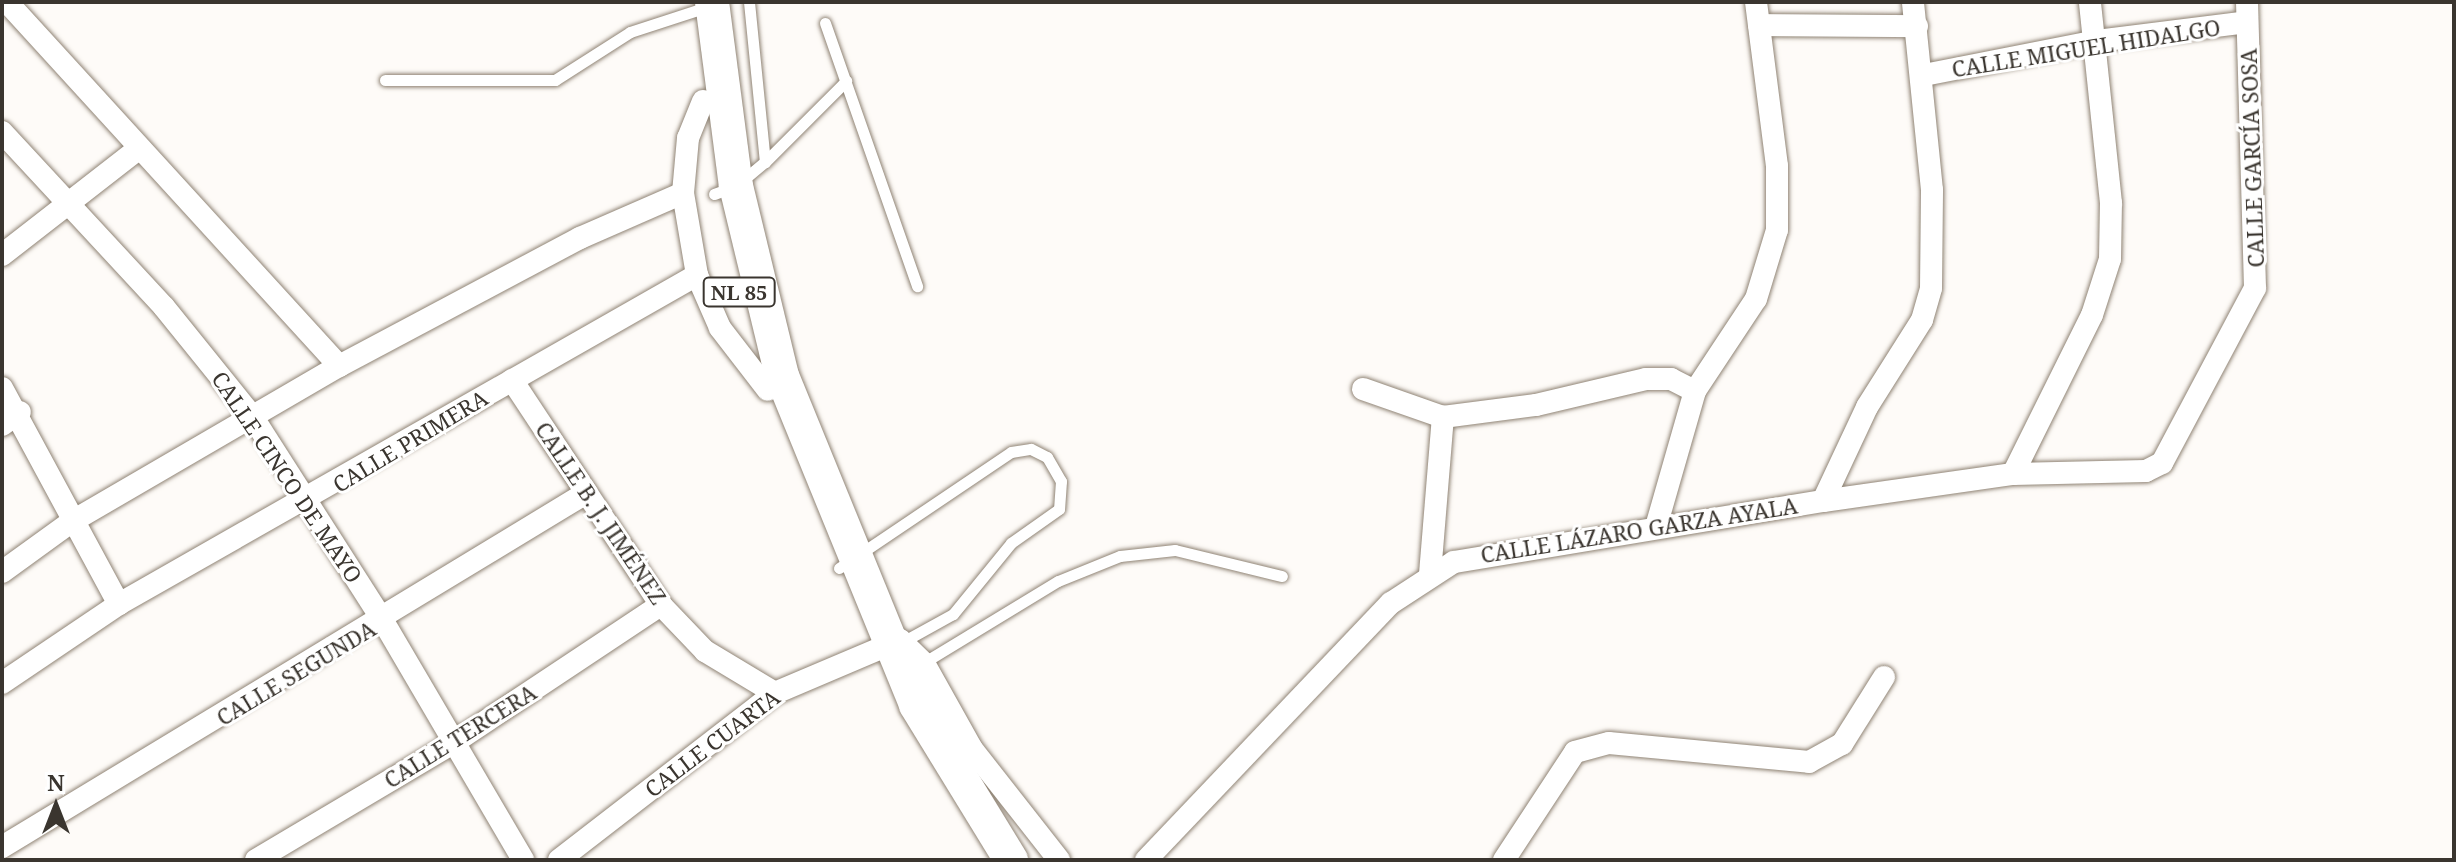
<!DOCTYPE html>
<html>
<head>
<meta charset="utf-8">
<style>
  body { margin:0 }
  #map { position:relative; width:2456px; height:862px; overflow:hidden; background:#fefbf8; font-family:"Noto Serif",serif }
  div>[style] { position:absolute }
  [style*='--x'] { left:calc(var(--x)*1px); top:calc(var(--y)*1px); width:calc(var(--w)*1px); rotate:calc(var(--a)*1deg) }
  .roads { filter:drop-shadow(0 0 2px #8f8374) drop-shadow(0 0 2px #8f8374) }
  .lane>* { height:11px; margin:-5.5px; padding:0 5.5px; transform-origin:5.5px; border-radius:5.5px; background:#fff }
  .street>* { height:22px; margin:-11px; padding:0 11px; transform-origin:11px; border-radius:11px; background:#fff }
  .primary>* { height:34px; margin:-17px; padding:0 17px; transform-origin:17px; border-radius:17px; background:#fff }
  span { translate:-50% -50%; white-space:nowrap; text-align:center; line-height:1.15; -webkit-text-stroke:6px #fff; paint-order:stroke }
  .shield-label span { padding:2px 6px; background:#fff; border:2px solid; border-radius:6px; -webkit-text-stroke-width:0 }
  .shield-label { font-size:20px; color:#3a352f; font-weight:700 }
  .street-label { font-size:22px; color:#3a352f }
  .frame { position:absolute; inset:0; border:4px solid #3a352f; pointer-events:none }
  .north { position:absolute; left:16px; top:766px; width:80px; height:80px; -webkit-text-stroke:6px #fff; paint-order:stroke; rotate:0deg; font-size:22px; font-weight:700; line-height:32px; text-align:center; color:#3a352f }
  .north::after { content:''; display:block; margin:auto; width:28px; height:36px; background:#3a352f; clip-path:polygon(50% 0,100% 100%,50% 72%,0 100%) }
</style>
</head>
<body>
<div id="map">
  <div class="roads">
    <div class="lane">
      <i style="--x:749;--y:2;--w:161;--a:84.3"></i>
      <i style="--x:825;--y:23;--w:279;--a:70.7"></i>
      <i style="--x:385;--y:80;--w:170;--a:0"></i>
      <i style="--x:555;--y:80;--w:89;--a:-32.6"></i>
      <i style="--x:630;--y:32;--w:84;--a:-18"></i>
      <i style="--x:714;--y:194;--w:23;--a:-20"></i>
      <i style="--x:736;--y:186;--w:38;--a:-40"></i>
      <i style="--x:765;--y:162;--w:115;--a:-45"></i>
      <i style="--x:839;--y:568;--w:207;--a:-34"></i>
      <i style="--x:1011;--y:452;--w:20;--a:-9"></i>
      <i style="--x:1031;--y:449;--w:18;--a:27"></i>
      <i style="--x:1047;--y:457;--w:28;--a:60"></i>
      <i style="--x:1061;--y:481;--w:28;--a:94"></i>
      <i style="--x:1059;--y:509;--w:59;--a:144.7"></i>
      <i style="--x:1011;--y:543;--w:92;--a:129.2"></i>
      <i style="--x:953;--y:614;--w:54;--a:151"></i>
      <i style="--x:923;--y:663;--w:158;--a:-31.3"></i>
      <i style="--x:1058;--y:581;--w:67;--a:-22"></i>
      <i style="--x:1120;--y:556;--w:55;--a:-6.2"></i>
      <i style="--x:1175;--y:550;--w:110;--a:13.7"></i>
    </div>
    <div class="street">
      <i style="--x:7;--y:2;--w:493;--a:47.6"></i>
      <i style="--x:1759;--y:25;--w:158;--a:0.4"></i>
      <i style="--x:1924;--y:75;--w:176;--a:-11.1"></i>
      <i style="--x:2097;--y:41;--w:151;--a:-7.2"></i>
      <i style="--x:703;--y:101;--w:40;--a:112"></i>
      <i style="--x:688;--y:138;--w:55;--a:95.2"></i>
      <i style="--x:683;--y:193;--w:83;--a:80.3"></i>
      <i style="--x:697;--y:275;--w:58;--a:66.5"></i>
      <i style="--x:720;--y:328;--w:78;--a:52.3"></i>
      <i style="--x:2;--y:132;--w:238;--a:47.2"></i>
      <i style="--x:164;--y:307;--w:140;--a:51.1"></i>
      <i style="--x:252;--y:416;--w:243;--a:57.4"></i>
      <i style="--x:383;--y:621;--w:277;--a:59.6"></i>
      <i style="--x:2;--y:255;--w:171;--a:-37.9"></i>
      <i style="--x:512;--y:380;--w:270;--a:56.5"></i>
      <i style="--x:661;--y:605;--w:64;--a:46.3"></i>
      <i style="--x:705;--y:651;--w:82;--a:31"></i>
      <i style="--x:2;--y:388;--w:246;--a:61.6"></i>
      <i style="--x:1363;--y:389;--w:85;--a:19.3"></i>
      <i style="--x:1443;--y:417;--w:94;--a:-7.4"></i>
      <i style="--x:1536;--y:405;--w:113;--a:-13.3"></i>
      <i style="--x:1646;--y:379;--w:25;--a:0"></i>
      <i style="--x:1671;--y:379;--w:27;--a:27"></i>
      <i style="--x:2;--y:425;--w:22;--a:-36"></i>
      <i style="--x:2013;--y:474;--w:178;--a:-63.6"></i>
      <i style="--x:2092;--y:315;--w:59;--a:-72.2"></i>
      <i style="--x:2110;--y:259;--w:56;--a:-89"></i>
      <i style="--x:2111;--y:203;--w:202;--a:-96"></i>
      <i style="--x:1823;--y:501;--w:104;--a:-64.9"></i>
      <i style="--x:1867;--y:407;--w:103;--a:-57.7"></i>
      <i style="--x:1922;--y:320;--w:33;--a:-74"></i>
      <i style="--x:1931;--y:288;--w:98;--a:-89.4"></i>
      <i style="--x:1932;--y:190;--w:189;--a:-95.8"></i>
      <i style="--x:1656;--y:527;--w:141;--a:-74"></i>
      <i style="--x:1695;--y:391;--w:110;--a:-56.5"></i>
      <i style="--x:1756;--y:299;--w:72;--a:-73.1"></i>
      <i style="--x:1777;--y:230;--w:64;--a:-90"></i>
      <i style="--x:1777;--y:166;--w:165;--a:-97.3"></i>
      <i style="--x:2;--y:572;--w:85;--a:-35.9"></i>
      <i style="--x:71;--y:522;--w:310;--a:-30.2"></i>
      <i style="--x:339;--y:366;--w:273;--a:-28"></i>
      <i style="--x:580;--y:238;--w:112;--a:-23.6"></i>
      <i style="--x:1430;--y:574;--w:158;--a:-85.3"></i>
      <i style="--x:2;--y:683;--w:141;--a:-34"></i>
      <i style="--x:119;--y:604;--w:665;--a:-29.65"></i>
      <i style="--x:2;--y:847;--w:683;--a:-31.22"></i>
      <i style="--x:256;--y:860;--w:229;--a:-30.7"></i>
      <i style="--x:453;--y:743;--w:250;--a:-33.6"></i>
      <i style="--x:559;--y:860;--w:273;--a:-37.7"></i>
      <i style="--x:775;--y:693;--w:136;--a:-23"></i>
      <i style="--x:900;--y:640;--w:33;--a:44"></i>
      <i style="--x:924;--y:663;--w:98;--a:60.8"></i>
      <i style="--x:972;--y:749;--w:141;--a:51.9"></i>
      <i style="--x:1146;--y:860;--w:355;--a:-46.4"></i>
      <i style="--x:1391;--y:603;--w:75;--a:-33.1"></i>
      <i style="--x:1454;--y:562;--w:374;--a:-9.4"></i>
      <i style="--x:1823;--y:501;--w:192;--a:-8.1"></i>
      <i style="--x:2013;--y:474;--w:133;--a:-1.3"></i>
      <i style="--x:2146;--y:471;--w:18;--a:-27"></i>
      <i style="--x:2162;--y:463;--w:198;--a:-62"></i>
      <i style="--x:2255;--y:288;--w:286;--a:-91.6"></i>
      <i style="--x:1504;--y:860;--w:129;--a:-56.7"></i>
      <i style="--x:1575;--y:752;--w:35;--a:-15"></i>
      <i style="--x:1609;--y:743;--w:201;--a:5.4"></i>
      <i style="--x:1809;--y:762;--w:38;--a:-29"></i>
      <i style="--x:1842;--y:744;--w:79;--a:-57.9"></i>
    </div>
    <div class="primary">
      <i style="--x:712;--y:2;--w:186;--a:82.6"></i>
      <i style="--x:736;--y:186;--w:195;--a:76.4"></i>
      <i style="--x:782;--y:376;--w:355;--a:67.8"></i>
      <i style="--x:916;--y:705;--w:182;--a:58.5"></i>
    </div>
  </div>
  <div class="shield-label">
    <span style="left:739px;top:292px">NL 85</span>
  </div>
  <div class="street-label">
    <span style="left:2086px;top:48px;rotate:-9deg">CALLE MIGUEL HIDALGO</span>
    <span style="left:2252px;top:158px;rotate:-92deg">CALLE GARCÍA SOSA</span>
    <span style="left:410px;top:441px;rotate:-31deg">CALLE PRIMERA</span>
    <span style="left:287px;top:477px;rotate:56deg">CALLE CINCO DE MAYO</span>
    <span style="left:601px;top:513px;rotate:56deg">CALLE B. J. JIMÉNEZ</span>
    <span style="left:1639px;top:530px;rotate:-9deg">CALLE LÁZARO GARZA AYALA</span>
    <span style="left:296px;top:673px;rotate:-31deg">CALLE SEGUNDA</span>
    <span style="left:460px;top:736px;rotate:-32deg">CALLE TERCERA</span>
    <span style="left:712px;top:743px;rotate:-37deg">CALLE CUARTA</span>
  </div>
  <div class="frame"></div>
  <div class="north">N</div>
</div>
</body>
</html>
